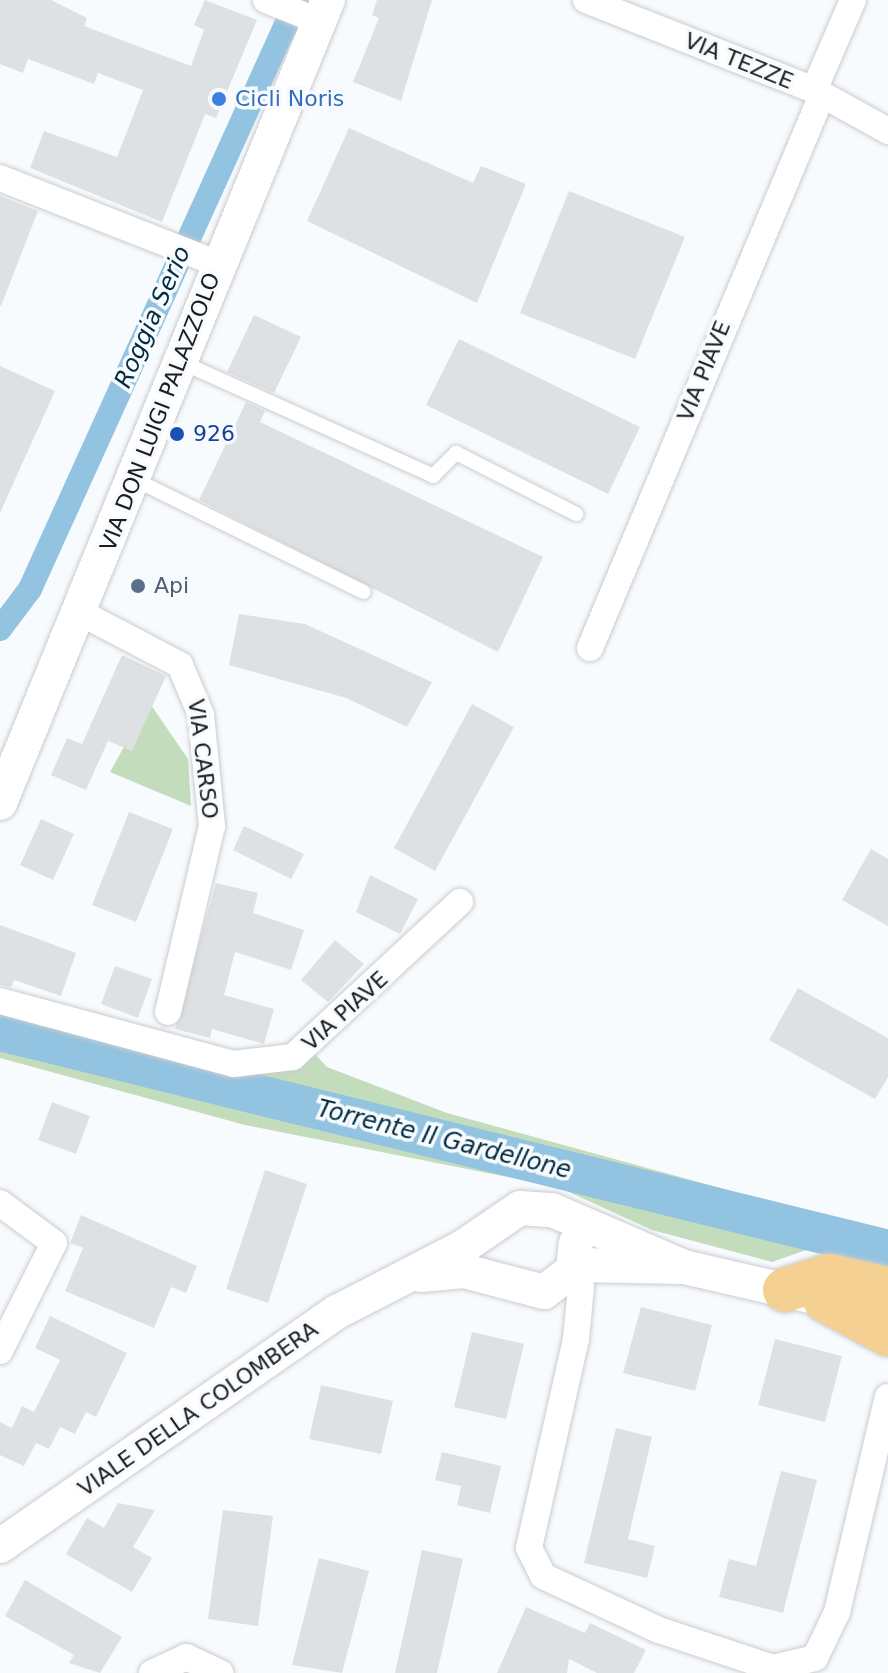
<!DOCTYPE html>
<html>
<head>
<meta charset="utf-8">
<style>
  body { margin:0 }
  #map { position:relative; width:888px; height:1673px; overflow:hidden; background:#f8fbfe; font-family:"DejaVu Sans",sans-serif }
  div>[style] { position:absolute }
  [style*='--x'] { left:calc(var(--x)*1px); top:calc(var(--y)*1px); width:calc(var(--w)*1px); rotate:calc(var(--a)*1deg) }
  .green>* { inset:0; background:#c3dcbb }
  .canal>* { height:24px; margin:-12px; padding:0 12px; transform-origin:12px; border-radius:12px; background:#92c3e1 }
  .river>* { height:40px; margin:-20px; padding:0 20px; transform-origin:20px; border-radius:20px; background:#92c3e1 }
  .building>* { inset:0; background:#dee1e4 }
  .roads { filter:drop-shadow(0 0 2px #cacccf) drop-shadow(0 0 2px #cacccf) }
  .service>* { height:14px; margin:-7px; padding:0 7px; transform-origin:7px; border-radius:7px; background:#fff }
  .minor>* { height:26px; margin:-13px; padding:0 13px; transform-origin:13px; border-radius:13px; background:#fff }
  .tertiary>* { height:34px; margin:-17px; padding:0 17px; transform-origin:17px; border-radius:17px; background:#fff }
  .trunk>* { height:44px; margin:-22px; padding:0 22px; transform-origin:22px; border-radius:22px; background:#f4d092 }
  .dots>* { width:22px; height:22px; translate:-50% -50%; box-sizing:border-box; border:4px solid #f8fbfe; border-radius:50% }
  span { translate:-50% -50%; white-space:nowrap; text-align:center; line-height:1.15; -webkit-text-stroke:7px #f8fbfe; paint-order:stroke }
  .street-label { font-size:22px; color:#1c1d1e }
  .shop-label { font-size:22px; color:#366cbe }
  .left { translate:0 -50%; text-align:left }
  .transit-label { font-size:22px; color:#164399 }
  .service-label { font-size:22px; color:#4e5e75 }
  .water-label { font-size:24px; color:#022d41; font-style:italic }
</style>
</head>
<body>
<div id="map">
  <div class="green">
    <i style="clip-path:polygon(149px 702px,188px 759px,191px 806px,110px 772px)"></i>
    <i style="clip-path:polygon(0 1005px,247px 1067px,313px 1052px,327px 1067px,447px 1113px,888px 1234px,888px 1264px,812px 1248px,772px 1262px,652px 1230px,558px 1187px,245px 1125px,0 1058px)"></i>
  </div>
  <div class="canal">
    <i style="--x:0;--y:629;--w:50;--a:-53.1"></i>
    <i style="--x:30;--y:589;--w:647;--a:-65.61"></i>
  </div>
  <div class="river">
    <i style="--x:0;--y:1031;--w:915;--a:13.85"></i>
  </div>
  <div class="building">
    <i style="clip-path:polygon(0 0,51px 0,87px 18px,84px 26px,191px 66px,204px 30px,194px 25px,205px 0,257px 20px,216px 118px,205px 114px,162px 222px,30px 168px,44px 131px,117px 157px,143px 90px,98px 73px,94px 84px,28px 59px,23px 73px,0 64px)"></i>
    <i style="clip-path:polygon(377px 0,432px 0,401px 101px,353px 82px,379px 18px,372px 15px)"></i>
    <i style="clip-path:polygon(349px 128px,473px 183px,481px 166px,526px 184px,477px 303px,307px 221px)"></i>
    <i style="clip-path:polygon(569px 191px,685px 237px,635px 359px,520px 313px)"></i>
    <i style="clip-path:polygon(0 196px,38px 211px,1px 306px,0 306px)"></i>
    <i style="clip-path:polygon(254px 315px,301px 337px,274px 393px,227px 372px)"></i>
    <i style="clip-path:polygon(459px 339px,640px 427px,608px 494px,426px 405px)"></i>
    <i style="clip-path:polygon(0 366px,55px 391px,0 513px)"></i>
    <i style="clip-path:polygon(246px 402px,265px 411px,260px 422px,543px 557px,498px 652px,199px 500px)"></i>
    <i style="clip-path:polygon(239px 614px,305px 624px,432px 682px,407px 727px,346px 698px,229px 665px)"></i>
    <i style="clip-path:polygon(122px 655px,166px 676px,132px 751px,108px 741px,86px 790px,51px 775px,67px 738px,82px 744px)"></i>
    <i style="clip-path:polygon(472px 704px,514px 727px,435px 871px,394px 848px)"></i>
    <i style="clip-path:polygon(129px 812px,173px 829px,136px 922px,92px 905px)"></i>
    <i style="clip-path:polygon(41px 819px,74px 834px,53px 880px,20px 865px)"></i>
    <i style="clip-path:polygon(244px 826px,304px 854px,291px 879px,233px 850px)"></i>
    <i style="clip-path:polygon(871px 849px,888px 859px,888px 926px,842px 900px)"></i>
    <i style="clip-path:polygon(370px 875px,418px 899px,400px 934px,356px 912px)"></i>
    <i style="clip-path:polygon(216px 883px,258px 893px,253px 913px,304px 930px,291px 970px,235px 952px,224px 995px,274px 1009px,264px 1044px,212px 1029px,210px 1038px,175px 1029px)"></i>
    <i style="clip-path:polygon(0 925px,76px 953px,61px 996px,14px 980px,11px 987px,0 985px)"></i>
    <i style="clip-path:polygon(335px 940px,364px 964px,328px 1002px,301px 980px)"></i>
    <i style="clip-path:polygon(115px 966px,152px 979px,138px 1018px,101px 1004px)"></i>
    <i style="clip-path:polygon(798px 988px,888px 1038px,888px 1077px,875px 1099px,769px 1040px)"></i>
    <i style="clip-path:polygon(52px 1102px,90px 1116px,76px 1154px,38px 1140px)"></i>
    <i style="clip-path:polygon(265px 1170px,307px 1184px,268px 1303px,226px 1289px)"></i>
    <i style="clip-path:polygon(81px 1215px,197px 1266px,186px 1293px,171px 1287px,154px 1328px,65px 1291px,83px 1248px,70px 1243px)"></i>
    <i style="clip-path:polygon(641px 1307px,712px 1325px,695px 1391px,623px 1373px)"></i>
    <i style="clip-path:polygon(50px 1316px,127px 1353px,96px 1417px,86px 1412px,75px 1434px,60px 1427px,49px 1449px,36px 1443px,24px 1466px,0 1455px,0 1422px,12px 1428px,22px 1406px,34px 1412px,60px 1360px,35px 1348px)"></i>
    <i style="clip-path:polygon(472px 1332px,524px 1344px,506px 1419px,454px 1407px)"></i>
    <i style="clip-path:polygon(775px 1339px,842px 1356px,825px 1422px,758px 1405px)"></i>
    <i style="clip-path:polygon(321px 1385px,393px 1401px,381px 1454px,309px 1439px)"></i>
    <i style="clip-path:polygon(616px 1428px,652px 1437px,628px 1539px,655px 1546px,647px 1578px,584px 1563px)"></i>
    <i style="clip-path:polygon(442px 1452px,501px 1466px,490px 1513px,457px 1505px,461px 1486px,435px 1480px)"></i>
    <i style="clip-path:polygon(781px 1471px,817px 1480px,783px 1613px,719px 1597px,729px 1559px,756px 1566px)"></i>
    <i style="clip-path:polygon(118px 1503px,155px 1510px,133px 1547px,152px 1558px,132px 1592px,66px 1554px,87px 1518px,104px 1528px)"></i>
    <i style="clip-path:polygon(223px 1510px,273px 1516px,258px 1626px,208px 1619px)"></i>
    <i style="clip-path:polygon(422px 1550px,463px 1559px,437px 1673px,395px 1673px)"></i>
    <i style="clip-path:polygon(319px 1558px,369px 1571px,342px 1673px,292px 1665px)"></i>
    <i style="clip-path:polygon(25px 1580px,122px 1637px,100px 1673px,69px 1663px,74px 1655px,5px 1616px)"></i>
    <i style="clip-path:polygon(526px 1607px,585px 1633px,590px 1623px,646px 1650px,634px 1673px,597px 1673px,569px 1659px,567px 1673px,497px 1673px)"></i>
  </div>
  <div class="roads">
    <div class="service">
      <i style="--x:181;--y:362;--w:277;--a:24.3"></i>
      <i style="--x:433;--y:476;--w:33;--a:-45"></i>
      <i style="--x:456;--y:453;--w:135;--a:26.9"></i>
      <i style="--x:134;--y:479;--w:256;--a:26.2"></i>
    </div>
    <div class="minor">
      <i style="--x:266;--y:0;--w:59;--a:21.8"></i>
      <i style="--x:586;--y:0;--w:245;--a:21.5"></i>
      <i style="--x:814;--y:90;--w:85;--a:29"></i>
      <i style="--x:814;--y:90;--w:98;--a:-66.6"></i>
      <i style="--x:0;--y:178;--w:234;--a:21.5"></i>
      <i style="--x:81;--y:613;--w:112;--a:27.7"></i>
      <i style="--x:180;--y:665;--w:54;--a:67.2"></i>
      <i style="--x:201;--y:715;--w:112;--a:84.3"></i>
      <i style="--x:212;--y:826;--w:191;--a:103.3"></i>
      <i style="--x:590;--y:648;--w:600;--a:-67.24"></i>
      <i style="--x:0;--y:1001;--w:241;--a:15.1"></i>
      <i style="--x:233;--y:1064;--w:60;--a:-6.7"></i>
      <i style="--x:293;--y:1057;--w:228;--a:-42.9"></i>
      <i style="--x:0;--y:1203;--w:67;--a:36.5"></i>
      <i style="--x:54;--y:1243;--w:121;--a:116.6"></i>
      <i style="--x:573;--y:1270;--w:19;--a:65"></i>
      <i style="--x:581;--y:1287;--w:52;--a:95.5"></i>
      <i style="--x:576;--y:1339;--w:214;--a:102.7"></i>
      <i style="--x:529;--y:1548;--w:31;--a:63"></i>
      <i style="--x:543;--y:1576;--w:128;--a:25"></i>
      <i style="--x:659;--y:1630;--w:120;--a:18.4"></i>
      <i style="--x:773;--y:1668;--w:43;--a:-13.4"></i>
      <i style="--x:815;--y:1658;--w:51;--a:-64.4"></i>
      <i style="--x:837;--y:1612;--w:221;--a:-76.7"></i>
      <i style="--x:152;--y:1673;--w:38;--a:-25"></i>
      <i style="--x:186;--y:1657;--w:38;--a:25"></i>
    </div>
    <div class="tertiary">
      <i style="--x:0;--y:803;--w:867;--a:-67.78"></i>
      <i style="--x:574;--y:1265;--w:110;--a:1"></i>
      <i style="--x:684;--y:1267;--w:129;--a:13"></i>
      <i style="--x:421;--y:1275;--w:43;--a:-5.3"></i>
      <i style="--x:464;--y:1271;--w:83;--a:14.7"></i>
      <i style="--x:544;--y:1292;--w:36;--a:-37"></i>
      <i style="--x:573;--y:1270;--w:27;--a:-84"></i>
      <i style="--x:0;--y:1546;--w:410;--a:-34.8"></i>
      <i style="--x:337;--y:1312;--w:142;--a:-27.3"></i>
      <i style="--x:463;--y:1247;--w:69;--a:-34.4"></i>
      <i style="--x:520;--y:1208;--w:32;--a:4"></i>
      <i style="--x:552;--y:1210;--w:144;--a:23.4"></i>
    </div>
    <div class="trunk">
      <i style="--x:785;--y:1290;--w:46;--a:-17.7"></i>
      <i style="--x:829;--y:1276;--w:60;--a:12.4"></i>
      <i style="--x:825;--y:1300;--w:72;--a:28.4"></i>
    </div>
  </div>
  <div class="dots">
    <i style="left:219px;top:99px;background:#3f7fe0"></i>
    <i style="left:177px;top:434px;background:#1a4fb4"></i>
    <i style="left:138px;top:586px;background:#5c6f8a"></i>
  </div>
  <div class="street-label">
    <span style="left:739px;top:61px;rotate:22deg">VIA TEZZE</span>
    <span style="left:704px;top:371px;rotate:-68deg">VIA PIAVE</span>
    <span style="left:160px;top:412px;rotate:-69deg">VIA DON LUIGI PALAZZOLO</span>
    <span style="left:203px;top:759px;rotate:83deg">VIA CARSO</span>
    <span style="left:345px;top:1011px;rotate:-42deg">VIA PIAVE</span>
    <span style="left:198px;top:1409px;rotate:-35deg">VIALE DELLA COLOMBERA</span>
  </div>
  <div class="shop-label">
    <span class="left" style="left:235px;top:99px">Cicli Noris</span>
  </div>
  <div class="transit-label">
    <span class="left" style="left:193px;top:434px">926</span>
  </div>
  <div class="service-label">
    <span class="left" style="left:154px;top:586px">Api</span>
  </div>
  <div class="water-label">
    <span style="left:153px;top:317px;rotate:-66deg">Roggia Serio</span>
    <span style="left:444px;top:1140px;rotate:14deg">Torrente Il Gardellone</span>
  </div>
</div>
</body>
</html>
